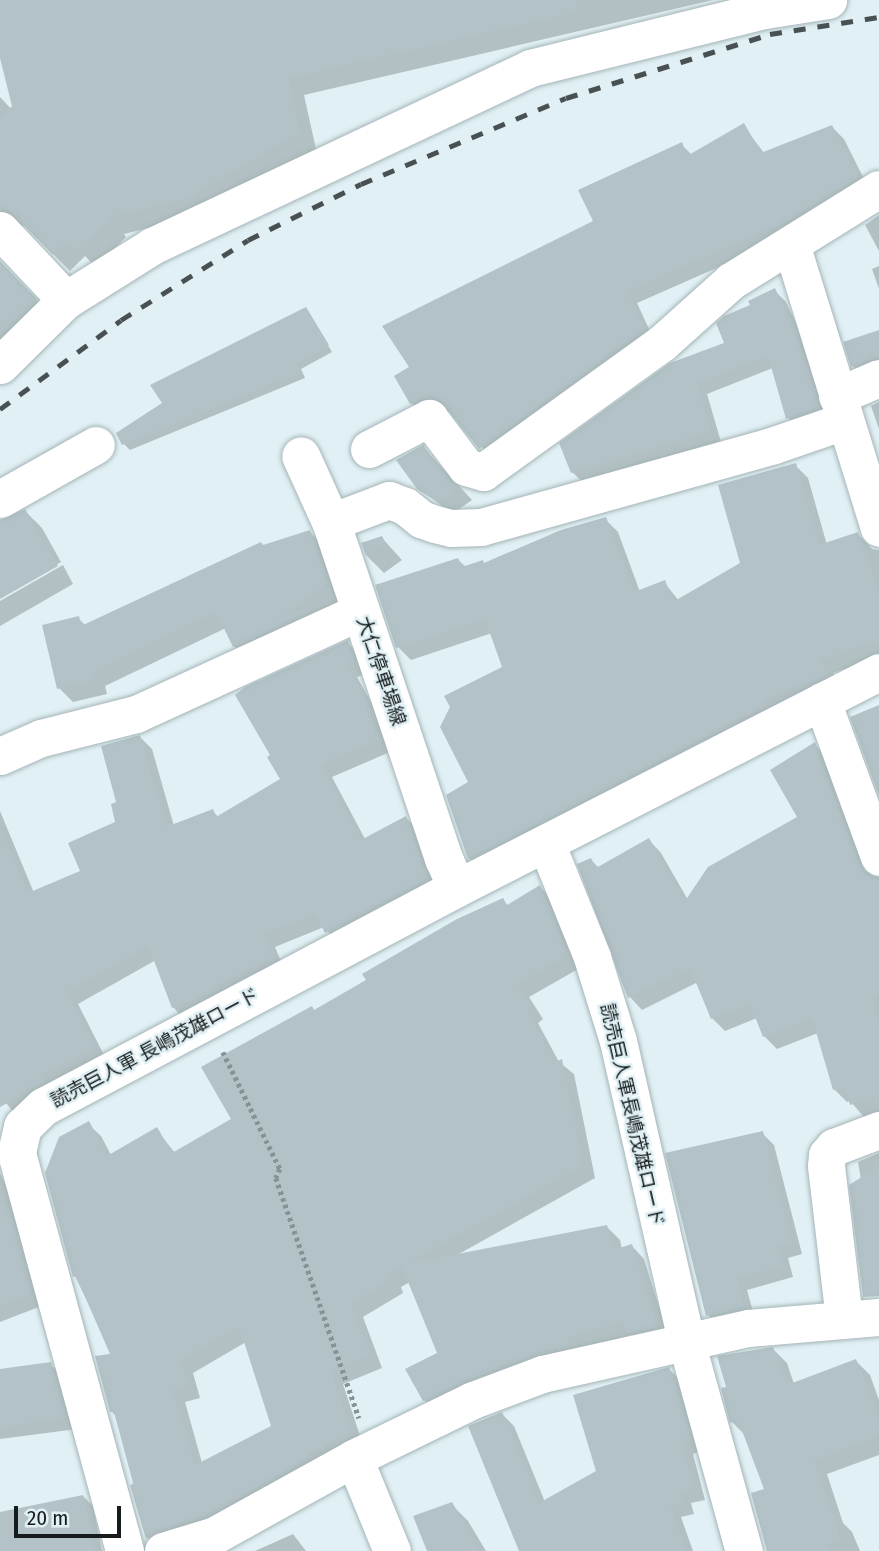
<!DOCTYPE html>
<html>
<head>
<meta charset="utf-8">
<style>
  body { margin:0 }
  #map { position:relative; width:879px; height:1551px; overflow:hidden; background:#e0f0f4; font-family:"Fira Sans Condensed","Noto Sans JP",sans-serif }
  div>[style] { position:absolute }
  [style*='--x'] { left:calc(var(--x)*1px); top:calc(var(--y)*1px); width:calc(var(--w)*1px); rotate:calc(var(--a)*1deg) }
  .shadow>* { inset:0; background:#0003 }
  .building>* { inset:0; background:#b2c2c6 }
  .path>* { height:4.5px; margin-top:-2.25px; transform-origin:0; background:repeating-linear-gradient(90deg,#869294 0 3.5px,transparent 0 7px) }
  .roads { filter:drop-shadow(0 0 2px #a4b4b7) drop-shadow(0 0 2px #a4b4b7) }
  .minor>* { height:37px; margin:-18.5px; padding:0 18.5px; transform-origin:18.5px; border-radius:18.5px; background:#fff }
  .major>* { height:38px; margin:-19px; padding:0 19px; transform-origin:19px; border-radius:19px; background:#fff }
  .rail>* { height:5px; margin-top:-2.5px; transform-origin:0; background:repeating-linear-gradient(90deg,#485052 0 12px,transparent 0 24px) }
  span { translate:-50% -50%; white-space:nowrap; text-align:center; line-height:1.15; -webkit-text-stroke:5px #e0f0f4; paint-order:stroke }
  .street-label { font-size:19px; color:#161c1d }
  .scale { position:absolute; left:14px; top:1506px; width:107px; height:32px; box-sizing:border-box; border:4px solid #161c1d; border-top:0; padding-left:9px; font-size:21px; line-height:24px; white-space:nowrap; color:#161c1d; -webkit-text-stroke:5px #e0f0f4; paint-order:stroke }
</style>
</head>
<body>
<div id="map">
  <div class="shadow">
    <i style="clip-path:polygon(0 0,713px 0,304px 95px,316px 149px,204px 214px,124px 234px,126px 237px,96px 267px,85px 256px,70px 271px,25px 226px,13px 225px,0 235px,0 97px,15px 113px,0 51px)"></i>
    <i style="clip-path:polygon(743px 125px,764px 153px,832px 127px,844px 139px,869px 189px,803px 230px,637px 303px,655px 342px,492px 459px,454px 414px,442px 408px,423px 415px,411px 403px,411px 368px,595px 221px,681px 144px,692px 155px)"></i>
    <i style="clip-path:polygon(879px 215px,879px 251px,865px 225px)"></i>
    <i style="clip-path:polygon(0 262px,52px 317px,0 356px)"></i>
    <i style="clip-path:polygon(879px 266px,879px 289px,872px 269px)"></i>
    <i style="clip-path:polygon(775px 291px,786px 302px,809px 351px,830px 418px,799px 429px,788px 418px,773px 368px,707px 394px,721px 442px,584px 483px,572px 472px,726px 344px,752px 306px)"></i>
    <i style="clip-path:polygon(306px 309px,332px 352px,301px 369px,305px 378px,130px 450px,124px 444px)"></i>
    <i style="clip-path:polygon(879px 331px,879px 374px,865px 379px,853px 366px)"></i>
    <i style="clip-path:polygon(879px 402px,879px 429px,871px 406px)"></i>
    <i style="clip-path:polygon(423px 447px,472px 500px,452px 514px,419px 488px)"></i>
    <i style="clip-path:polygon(795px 465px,808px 478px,827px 545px,858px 534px,872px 549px,879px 550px,879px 657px,833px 673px,838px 688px,482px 870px,469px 858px,471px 783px,504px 668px,492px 633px,411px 660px,398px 647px,458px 560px,466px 567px,486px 565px,605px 519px,618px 532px,640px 592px,664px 582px,679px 601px,742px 564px)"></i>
    <i style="clip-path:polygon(25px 511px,42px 528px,61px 562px,0 597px,0 521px)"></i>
    <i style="clip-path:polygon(310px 532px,324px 546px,342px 598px,335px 603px,346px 614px,248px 660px,234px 646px,226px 628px,105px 686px,107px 694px,73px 702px,59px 688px,78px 618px,86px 626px,264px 547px)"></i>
    <i style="clip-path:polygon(382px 538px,402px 560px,384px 573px,367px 556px,363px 544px)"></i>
    <i style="clip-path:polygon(63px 565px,73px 584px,0 626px,0 601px)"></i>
    <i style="clip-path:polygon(347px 642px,359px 655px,366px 674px,357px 677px,380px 718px,377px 720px,390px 752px,332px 777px,365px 839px,406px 818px,418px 830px,440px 891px,338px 944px,324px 927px,275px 947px,285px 971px,185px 1020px,173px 1007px,156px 960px,78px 1004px,106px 1059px,17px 1117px,0 1095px,0 811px,34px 893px,82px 872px,117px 823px,118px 803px,140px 737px,152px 749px,174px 826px,213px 811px,219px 818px,282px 780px)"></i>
    <i style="clip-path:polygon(815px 745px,827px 757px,879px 896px,879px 1116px,864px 1117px,850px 1101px,847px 1102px,834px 1089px,818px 1033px,777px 1049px,764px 1036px,757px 1018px,725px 1031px,712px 1018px,698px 982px,642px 1010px,630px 997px,579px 865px,591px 860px,599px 868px,649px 840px,661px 853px,688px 900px,799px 818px)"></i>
    <i style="clip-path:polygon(evenodd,540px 887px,553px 900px,580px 968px,529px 997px,543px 1019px,538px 1023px,559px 1062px,574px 1074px,595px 1178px,457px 1255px,607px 1227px,620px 1240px,622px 1249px,632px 1246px,644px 1259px,669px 1339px,641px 1346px,631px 1335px,579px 1350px,437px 1413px,424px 1400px,440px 1354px,410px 1282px,401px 1287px,403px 1293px,363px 1317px,382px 1368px,343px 1384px,364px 1448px,160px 1551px,148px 1538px,132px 1486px,135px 1486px,117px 1417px,112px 1412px,113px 1355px,75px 1276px,88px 1124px,101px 1136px,111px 1155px,156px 1129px,175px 1153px,233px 1120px,315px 1011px,502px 900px,508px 906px,540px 887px,246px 1342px,273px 1426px,202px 1463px,185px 1402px,200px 1398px,193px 1373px,246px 1342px)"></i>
    <i style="clip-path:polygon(762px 1133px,774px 1145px,802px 1254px,788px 1258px,793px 1277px,747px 1290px,755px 1319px,720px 1327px,708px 1315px)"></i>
    <i style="clip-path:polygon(879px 1153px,879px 1285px,858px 1162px)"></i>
    <i style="clip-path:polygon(0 1173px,19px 1215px,44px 1305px,0 1322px)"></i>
    <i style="clip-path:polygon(773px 1349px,787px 1363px,794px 1384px,856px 1361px,870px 1375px,879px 1400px,879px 1455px,827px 1474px,843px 1523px,852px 1532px,860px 1551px,769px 1551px,766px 1490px,745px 1435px,732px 1422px)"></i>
    <i style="clip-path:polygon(50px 1364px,62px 1375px,77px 1429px,0 1439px,0 1370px)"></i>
    <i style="clip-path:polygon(669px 1369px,681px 1381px,702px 1450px,693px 1454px,705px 1500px,691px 1503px,694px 1514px,681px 1517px,693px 1551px,521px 1551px,502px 1414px,514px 1426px,545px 1502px,598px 1472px)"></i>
    <i style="clip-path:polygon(83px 1496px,93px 1506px,102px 1551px,0 1551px,0 1514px)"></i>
    <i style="clip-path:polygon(451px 1504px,468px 1521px,486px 1551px,428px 1551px)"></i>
    <i style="clip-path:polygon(293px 1534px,306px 1551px,255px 1551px)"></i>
  </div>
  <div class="building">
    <i style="clip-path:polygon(0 0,575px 0,577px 12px,289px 78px,300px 132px,187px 198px,109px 217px,110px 220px,79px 252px,67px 241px,53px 255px,15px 216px,0 210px,0 118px,12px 106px,0 58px)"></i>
    <i style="clip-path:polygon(744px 123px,761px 153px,832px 125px,859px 177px,791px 219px,627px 291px,645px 330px,479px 449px,439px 399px,428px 397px,410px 404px,394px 376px,409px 367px,382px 326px,593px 221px,578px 190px,682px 142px,687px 156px)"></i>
    <i style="clip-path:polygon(0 261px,37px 299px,0 336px)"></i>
    <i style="clip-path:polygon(775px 288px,798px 338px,820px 407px,786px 419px,768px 356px,697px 383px,711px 431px,571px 473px,559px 443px,670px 363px,724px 343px,716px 323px,724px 316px,750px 305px,748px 301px)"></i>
    <i style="clip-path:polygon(306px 307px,329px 345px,297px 363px,301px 372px,122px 445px,116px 433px,162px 403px,150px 385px)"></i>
    <i style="clip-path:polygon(879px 330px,879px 357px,851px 367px,843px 342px)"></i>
    <i style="clip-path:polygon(423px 445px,449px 480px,461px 488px,439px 503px,417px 489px,396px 460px)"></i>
    <i style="clip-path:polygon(796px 463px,819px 545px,858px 532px,879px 593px,879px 640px,821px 660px,827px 675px,763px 699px,766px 705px,748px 715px,468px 859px,446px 795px,468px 782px,440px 727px,450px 707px,444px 696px,502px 667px,485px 619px,396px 648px,375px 585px,458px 558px,462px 567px,483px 560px,484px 563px,561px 530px,606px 517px,634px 592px,665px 580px,673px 602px,740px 563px,718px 485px)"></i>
    <i style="clip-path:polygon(25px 509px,58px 566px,0 599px,0 520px)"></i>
    <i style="clip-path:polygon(310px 530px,328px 583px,282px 617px,334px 600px,233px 647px,216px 612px,92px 672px,94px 681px,57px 689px,42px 625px,79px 616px,81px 626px,261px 542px,263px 545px)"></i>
    <i style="clip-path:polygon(382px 536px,385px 542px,366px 556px,361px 543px)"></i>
    <i style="clip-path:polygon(348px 640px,355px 662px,346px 664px,369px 705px,365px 707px,379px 740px,321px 764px,361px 840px,406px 816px,429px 878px,325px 933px,315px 914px,264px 934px,274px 958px,216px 985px,218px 990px,210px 994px,172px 1008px,148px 945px,67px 992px,95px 1047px,41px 1074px,45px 1082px,0 1107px,0 827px,28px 893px,80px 871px,68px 843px,115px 822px,111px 804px,116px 802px,101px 746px,140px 735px,166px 827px,213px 809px,216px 817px,280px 779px,267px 757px,270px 755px,235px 695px,245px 687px)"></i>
    <i style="clip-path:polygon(879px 705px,879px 796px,850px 717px)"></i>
    <i style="clip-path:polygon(815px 742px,859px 864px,866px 873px,879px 877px,879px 993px,871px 996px,879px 1026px,879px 1096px,850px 1105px,845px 1087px,833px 1090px,812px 1018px,763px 1037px,750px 1004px,711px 1019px,690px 968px,628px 998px,577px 864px,591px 858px,596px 868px,649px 838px,685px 901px,708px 867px,797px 817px,770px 770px)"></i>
    <i style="clip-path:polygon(evenodd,540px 885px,568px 955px,517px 984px,531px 1006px,526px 1009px,555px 1062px,562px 1059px,583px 1165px,406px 1264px,607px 1225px,613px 1250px,632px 1244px,657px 1327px,627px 1334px,623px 1321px,567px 1338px,570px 1346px,494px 1369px,423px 1401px,405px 1369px,437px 1353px,402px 1267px,389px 1274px,391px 1279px,351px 1304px,370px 1355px,331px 1371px,352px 1436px,307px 1453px,309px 1457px,294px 1467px,207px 1516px,157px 1531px,146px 1539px,130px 1485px,133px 1484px,132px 1479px,114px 1412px,110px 1412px,95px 1356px,110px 1354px,76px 1276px,73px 1277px,45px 1173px,59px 1137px,89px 1121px,107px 1156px,157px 1127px,172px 1153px,231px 1119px,201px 1067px,312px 1006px,314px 1010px,366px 980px,362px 974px,457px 919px,503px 898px,507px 905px,540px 885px,239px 1326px,271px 1426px,195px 1465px,173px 1390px,189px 1385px,181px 1360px,239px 1326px)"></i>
    <i style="clip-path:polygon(763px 1131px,791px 1242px,777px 1246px,783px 1266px,737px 1278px,744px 1307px,706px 1316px,665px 1153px)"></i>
    <i style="clip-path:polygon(879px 1166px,879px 1296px,863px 1297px,849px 1185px)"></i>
    <i style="clip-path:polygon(0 1190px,12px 1218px,32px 1293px,0 1305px)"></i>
    <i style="clip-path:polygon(773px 1347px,787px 1385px,856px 1359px,879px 1421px,879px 1436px,814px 1460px,841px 1540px,828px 1545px,830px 1551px,767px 1551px,751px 1493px,764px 1489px,738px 1420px,730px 1423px,721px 1388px,726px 1387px,717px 1356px)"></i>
    <i style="clip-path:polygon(51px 1362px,66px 1418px,0 1427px,0 1369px)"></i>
    <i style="clip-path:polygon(669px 1367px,691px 1438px,682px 1442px,694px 1488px,680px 1492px,683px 1502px,670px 1505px,686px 1551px,519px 1551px,468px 1426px,502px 1412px,539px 1503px,596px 1471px,573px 1395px)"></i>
    <i style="clip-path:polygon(83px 1495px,95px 1551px,0 1551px,0 1512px)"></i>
    <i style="clip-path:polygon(452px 1502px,480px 1551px,427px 1551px,413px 1516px)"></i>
  </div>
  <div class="path">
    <i style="--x:223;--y:1052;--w:130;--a:64"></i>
    <i style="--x:280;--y:1169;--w:10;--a:114"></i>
    <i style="--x:276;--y:1178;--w:254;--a:70.9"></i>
  </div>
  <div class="roads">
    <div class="minor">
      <i style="--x:0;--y:230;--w:96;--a:46.7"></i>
      <i style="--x:791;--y:244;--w:297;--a:72.8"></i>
      <i style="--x:0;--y:365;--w:93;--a:-44.6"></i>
      <i style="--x:66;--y:300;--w:102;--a:-32.1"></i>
      <i style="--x:152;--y:246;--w:418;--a:-25.2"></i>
      <i style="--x:530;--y:68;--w:242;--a:-13.9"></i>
      <i style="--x:765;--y:10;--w:64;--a:-9"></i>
      <i style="--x:837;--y:396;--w:46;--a:-23.2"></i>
      <i style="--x:369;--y:449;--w:68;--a:-27.3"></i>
      <i style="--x:429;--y:418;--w:61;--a:52.9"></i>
      <i style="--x:466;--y:467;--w:18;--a:16"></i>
      <i style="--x:483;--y:472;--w:221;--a:-35.8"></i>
      <i style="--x:662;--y:343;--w:93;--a:-41.9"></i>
      <i style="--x:731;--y:281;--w:174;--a:-31.9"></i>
      <i style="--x:0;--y:499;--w:110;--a:-29.4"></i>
      <i style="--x:331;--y:522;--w:62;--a:-20.8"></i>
      <i style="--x:389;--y:500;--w:17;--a:21"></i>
      <i style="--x:405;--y:506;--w:21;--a:39"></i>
      <i style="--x:421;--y:519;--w:15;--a:20"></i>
      <i style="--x:435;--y:524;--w:16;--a:14"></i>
      <i style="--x:451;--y:528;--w:30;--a:-2"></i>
      <i style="--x:481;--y:527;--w:304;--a:-15.6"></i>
      <i style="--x:774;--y:445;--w:74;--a:-18.9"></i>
      <i style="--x:822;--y:701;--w:166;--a:69.9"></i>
      <i style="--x:0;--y:756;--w:45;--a:-23.7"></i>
      <i style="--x:41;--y:738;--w:98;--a:-14.2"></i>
      <i style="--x:136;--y:714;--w:247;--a:-24.6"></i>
      <i style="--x:546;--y:843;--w:123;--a:68"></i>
      <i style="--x:592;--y:957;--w:88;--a:72.8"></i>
      <i style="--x:618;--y:1041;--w:308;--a:77.2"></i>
      <i style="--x:686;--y:1341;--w:218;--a:74.6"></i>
      <i style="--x:457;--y:888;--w:474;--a:-27.1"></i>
      <i style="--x:844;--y:1319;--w:154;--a:-96.7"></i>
      <i style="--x:826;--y:1166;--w:11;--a:-85"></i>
      <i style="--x:827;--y:1155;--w:11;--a:-49"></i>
      <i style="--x:834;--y:1147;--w:48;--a:-20.7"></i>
      <i style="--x:354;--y:1458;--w:100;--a:67.8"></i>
      <i style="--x:163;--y:1551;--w:54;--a:-17.1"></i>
      <i style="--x:215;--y:1535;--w:159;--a:-29"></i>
      <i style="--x:354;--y:1458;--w:132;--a:-26"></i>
      <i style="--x:473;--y:1400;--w:74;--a:-20.6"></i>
      <i style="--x:542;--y:1374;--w:211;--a:-12.6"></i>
      <i style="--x:748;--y:1328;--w:131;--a:-4.8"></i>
    </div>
    <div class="major">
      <i style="--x:125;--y:1551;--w:412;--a:-105.2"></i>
      <i style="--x:17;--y:1153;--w:27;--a:-77"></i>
      <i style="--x:23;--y:1127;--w:29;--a:-44"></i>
      <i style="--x:44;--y:1107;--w:467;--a:-27.9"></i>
      <i style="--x:457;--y:888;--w:32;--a:-114"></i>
      <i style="--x:444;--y:859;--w:355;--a:-108.5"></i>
      <i style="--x:331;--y:522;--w:72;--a:-114.4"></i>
    </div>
  </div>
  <div class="rail">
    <i style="--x:0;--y:409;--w:150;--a:-36.3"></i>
    <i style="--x:121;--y:320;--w:150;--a:-32.2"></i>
    <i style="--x:248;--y:240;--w:126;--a:-26.4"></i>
    <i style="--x:361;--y:184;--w:222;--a:-22.8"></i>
    <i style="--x:566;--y:98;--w:214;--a:-17.4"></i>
    <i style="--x:770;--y:34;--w:110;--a:-8.9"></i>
  </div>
  <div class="street-label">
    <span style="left:381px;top:671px;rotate:71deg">大仁停車場線</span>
    <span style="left:155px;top:1048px;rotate:-28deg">読売巨人軍 長嶋茂雄ロード</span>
    <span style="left:632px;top:1115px;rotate:77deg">読売巨人軍長嶋茂雄ロード</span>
  </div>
  <div class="scale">20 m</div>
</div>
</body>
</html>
